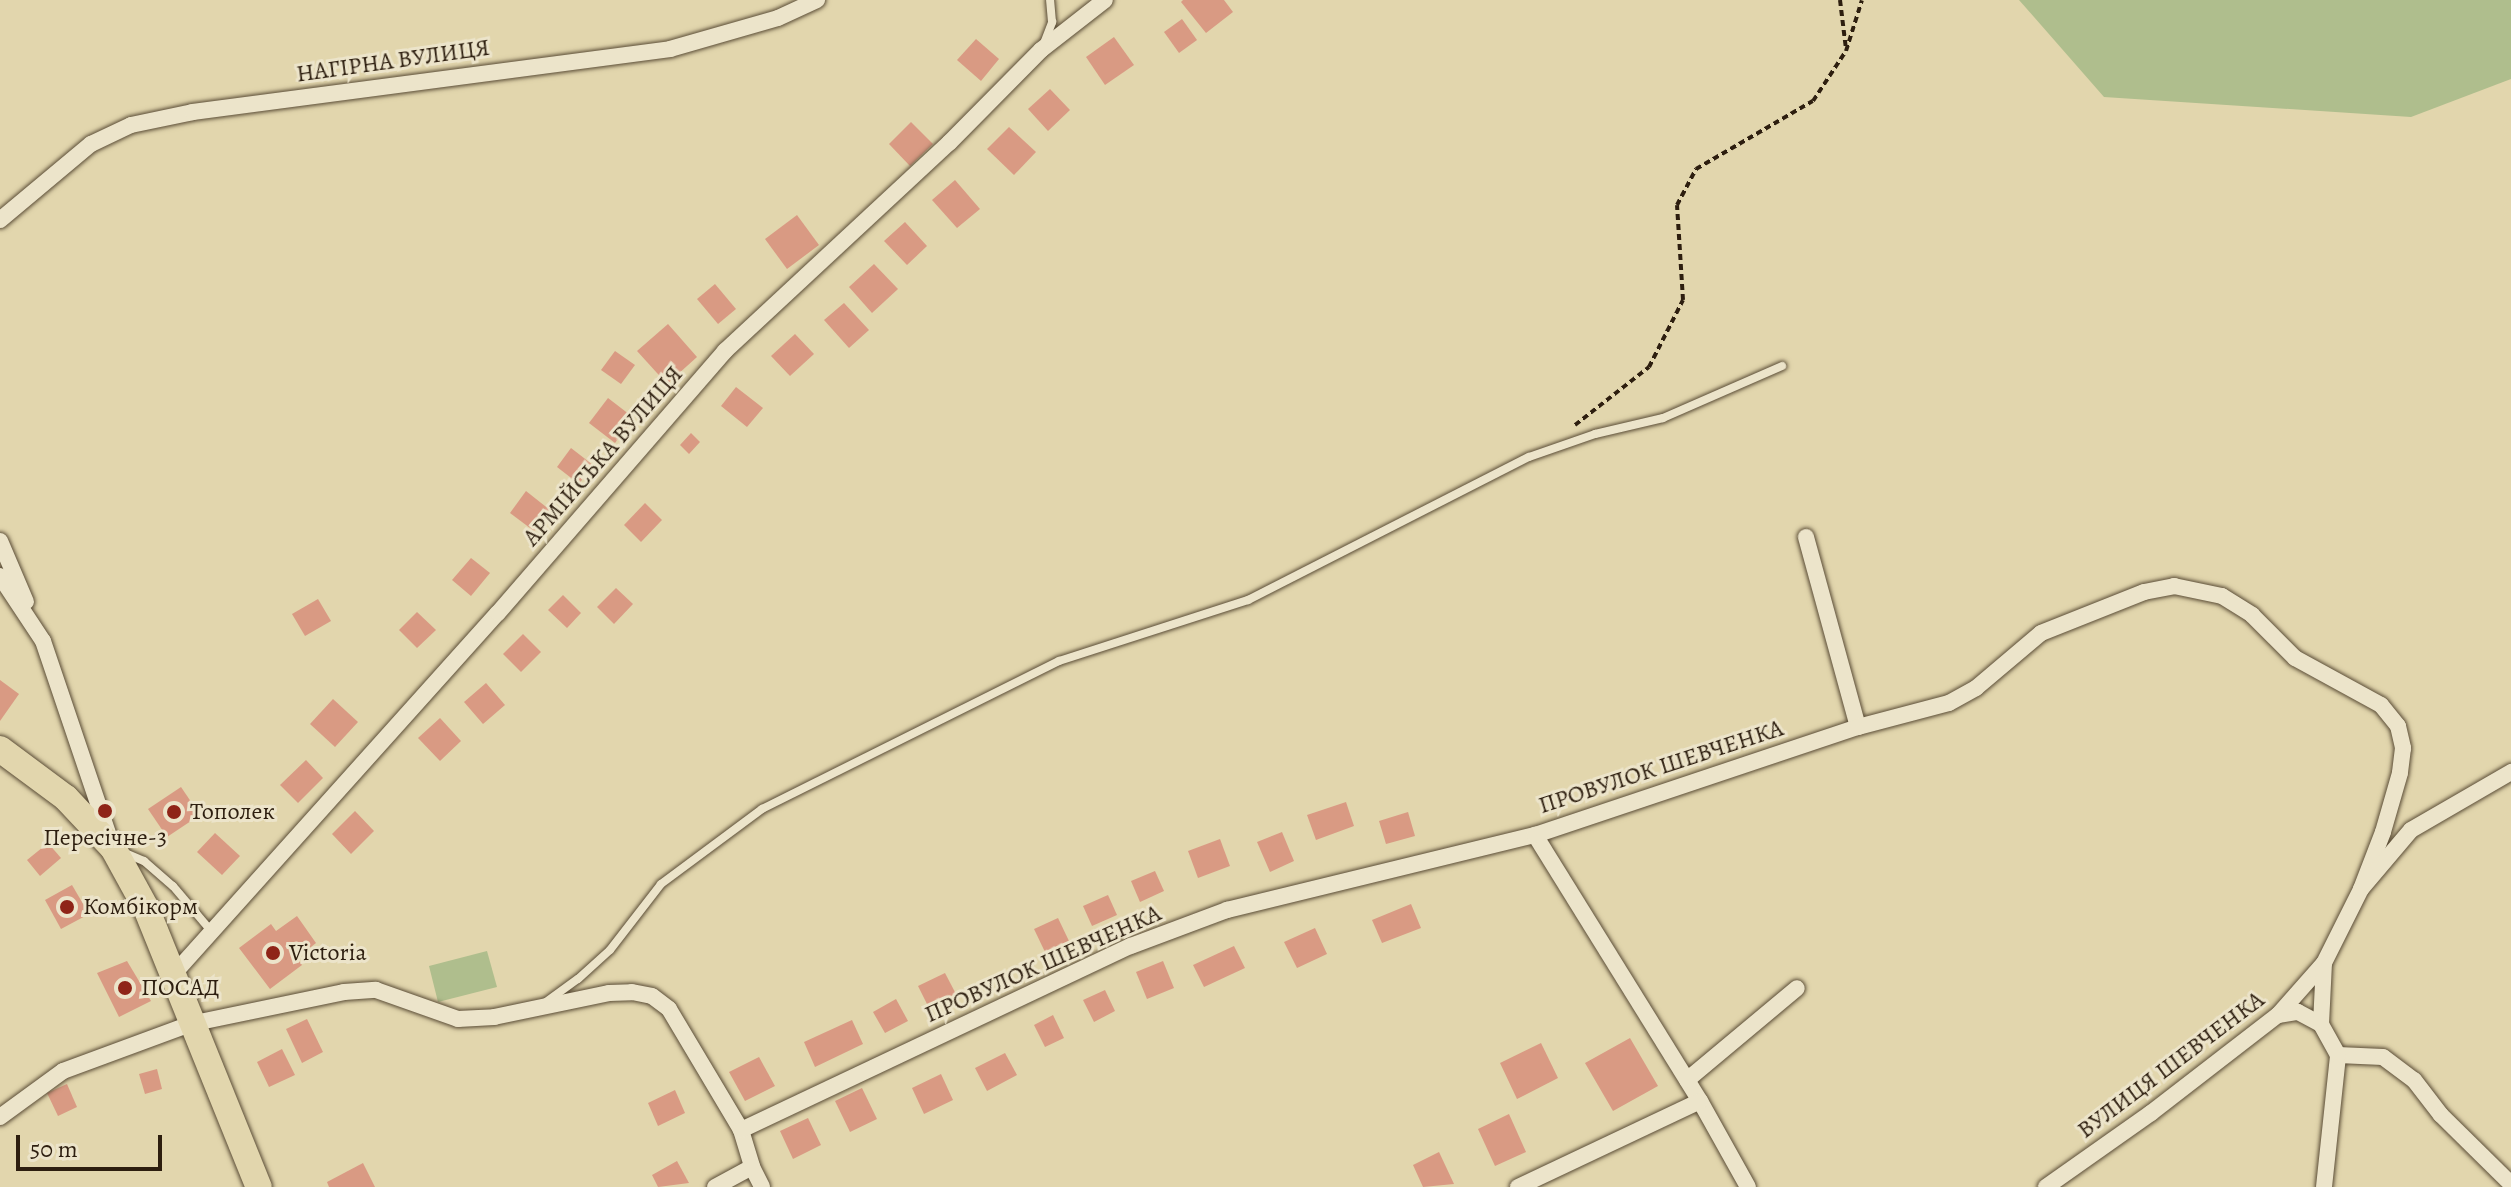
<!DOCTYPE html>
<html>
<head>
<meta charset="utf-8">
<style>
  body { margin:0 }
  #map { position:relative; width:2511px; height:1187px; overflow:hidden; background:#e2d6ad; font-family:Alegreya,serif }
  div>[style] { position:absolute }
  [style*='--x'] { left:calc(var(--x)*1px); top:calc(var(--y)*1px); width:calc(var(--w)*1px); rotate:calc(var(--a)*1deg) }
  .green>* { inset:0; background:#afbe8d }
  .building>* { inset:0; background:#d99a83 }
  .path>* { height:4px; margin-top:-2px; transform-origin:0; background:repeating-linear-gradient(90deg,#2d1e0f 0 6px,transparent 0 10px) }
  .roads { filter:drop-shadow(0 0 2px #5a4c36) drop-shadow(0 0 2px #5a4c36) }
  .lane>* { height:8px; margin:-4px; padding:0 4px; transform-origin:4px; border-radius:4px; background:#ece4ca }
  .street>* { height:16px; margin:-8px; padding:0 8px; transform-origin:8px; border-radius:8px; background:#ece4ca }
  .primary>* { height:26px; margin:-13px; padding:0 13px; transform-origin:13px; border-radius:13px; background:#e2d6ad }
  .dots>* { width:22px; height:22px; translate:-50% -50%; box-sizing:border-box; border:4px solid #ece4ca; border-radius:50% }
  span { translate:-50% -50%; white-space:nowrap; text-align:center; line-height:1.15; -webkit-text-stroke:6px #ece4ca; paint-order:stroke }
  .street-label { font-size:24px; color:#2d1e0f }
  .poi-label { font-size:24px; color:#2d1e0f }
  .left { translate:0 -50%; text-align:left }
  .scale { position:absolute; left:16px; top:1135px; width:146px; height:36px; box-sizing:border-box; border:4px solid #2d1e0f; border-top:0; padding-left:10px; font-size:24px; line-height:28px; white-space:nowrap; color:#2d1e0f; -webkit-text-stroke:6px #ece4ca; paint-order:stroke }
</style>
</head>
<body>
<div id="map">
  <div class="green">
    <i style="clip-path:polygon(2019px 0,2511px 0,2511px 79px,2411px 117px,2104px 97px)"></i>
    <i style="clip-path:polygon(487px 951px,497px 987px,438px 1002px,429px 966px)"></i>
  </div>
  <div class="building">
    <i style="clip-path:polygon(1183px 0,1224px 0,1233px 12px,1206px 33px,1181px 2px)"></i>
    <i style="clip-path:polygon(1182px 19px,1197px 40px,1179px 53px,1164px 32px)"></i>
    <i style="clip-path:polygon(1114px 37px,1134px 65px,1105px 85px,1086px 57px)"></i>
    <i style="clip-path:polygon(976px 39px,999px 59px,981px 81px,957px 60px)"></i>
    <i style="clip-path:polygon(1050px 89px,1070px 110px,1048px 131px,1028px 109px)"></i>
    <i style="clip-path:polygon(911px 122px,933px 144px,910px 166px,889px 144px)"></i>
    <i style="clip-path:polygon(1009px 127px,1036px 152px,1014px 175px,987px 149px)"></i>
    <i style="clip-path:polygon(955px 180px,980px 209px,957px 228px,932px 200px)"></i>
    <i style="clip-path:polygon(797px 215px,819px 245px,787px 269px,765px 239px)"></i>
    <i style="clip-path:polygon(905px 222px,927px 246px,907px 265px,884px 241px)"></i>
    <i style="clip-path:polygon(874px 264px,898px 289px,872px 313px,849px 287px)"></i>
    <i style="clip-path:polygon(715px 284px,736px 309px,718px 324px,697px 299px)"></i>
    <i style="clip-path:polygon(844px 303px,869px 330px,849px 348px,824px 320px)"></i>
    <i style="clip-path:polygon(668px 324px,697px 357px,667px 384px,637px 351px)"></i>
    <i style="clip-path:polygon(795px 334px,814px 354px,790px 376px,771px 356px)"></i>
    <i style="clip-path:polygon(615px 351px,635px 365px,621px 384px,601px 370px)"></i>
    <i style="clip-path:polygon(736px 387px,763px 408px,747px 427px,721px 406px)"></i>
    <i style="clip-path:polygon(608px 398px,634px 418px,615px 443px,589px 423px)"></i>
    <i style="clip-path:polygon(691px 433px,700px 442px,689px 454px,680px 445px)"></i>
    <i style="clip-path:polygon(571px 448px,593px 465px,579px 484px,557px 467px)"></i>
    <i style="clip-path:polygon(526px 491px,550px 510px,534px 531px,510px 513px)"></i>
    <i style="clip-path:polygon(645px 503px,662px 520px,641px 542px,624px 525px)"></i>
    <i style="clip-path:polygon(471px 558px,490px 573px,471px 596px,452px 580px)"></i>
    <i style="clip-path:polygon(616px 588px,633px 604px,614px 624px,597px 607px)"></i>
    <i style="clip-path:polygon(563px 595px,581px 613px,567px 628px,548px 610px)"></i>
    <i style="clip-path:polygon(318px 599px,331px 621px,305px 636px,292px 614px)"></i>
    <i style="clip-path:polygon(417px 612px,436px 630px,417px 648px,399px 630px)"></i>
    <i style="clip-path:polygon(523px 634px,541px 652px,521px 672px,503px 654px)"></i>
    <i style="clip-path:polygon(0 680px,19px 694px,0 721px)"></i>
    <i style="clip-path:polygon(486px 683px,505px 705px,483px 724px,464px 702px)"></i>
    <i style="clip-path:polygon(333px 699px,358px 722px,335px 747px,310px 724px)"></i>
    <i style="clip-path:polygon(440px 718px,461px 741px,440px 761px,418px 738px)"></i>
    <i style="clip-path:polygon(306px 760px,323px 778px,298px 803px,280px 785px)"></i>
    <i style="clip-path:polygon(181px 787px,200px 815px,167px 837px,148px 809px)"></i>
    <i style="clip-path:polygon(1346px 802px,1354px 826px,1316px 840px,1307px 815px)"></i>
    <i style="clip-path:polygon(355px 811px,374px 831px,351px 854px,332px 834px)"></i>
    <i style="clip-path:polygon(1408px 812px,1415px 836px,1386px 844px,1379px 821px)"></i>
    <i style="clip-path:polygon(1282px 832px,1294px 861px,1270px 872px,1257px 842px)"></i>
    <i style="clip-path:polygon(215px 833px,240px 856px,222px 875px,197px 852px)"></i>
    <i style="clip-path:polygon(1220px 839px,1230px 866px,1198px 878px,1188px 851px)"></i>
    <i style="clip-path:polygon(48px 843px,61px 858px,40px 876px,27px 860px)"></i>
    <i style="clip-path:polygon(1155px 871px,1164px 891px,1140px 902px,1131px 881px)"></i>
    <i style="clip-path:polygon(72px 885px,89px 914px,61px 929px,45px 900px)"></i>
    <i style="clip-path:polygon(1108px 895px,1117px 915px,1092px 926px,1083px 906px)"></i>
    <i style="clip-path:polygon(1411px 904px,1421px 928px,1382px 943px,1372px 920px)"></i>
    <i style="clip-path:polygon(297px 916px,316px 943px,297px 958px,302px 965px,270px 989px,239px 948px,271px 924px,276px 931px)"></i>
    <i style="clip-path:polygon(1058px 918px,1069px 941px,1045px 952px,1034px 929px)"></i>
    <i style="clip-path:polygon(1315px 928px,1327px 954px,1297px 968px,1284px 942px)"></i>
    <i style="clip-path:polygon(1234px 946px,1245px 968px,1204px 987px,1193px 965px)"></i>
    <i style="clip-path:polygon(127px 961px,151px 1001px,119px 1017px,97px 973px)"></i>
    <i style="clip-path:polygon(1163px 961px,1174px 988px,1147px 999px,1136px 972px)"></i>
    <i style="clip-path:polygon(945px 973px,956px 994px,929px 1008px,918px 986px)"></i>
    <i style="clip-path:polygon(1105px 990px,1115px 1011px,1094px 1022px,1083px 1000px)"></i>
    <i style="clip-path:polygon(896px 999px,908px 1021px,885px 1033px,873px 1012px)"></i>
    <i style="clip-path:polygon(1053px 1015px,1064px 1038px,1045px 1047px,1034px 1025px)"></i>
    <i style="clip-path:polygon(307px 1019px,323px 1052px,302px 1063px,286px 1029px)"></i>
    <i style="clip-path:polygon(852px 1020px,863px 1044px,815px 1067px,804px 1042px)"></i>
    <i style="clip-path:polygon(1630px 1038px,1658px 1086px,1613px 1111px,1585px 1063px)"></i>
    <i style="clip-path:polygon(1541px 1043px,1558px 1078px,1517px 1099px,1500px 1063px)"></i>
    <i style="clip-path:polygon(282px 1049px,295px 1075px,269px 1087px,257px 1062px)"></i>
    <i style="clip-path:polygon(1005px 1053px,1017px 1075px,987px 1091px,975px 1068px)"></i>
    <i style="clip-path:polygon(759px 1057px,775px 1086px,745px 1101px,729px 1072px)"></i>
    <i style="clip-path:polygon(157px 1069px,162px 1089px,145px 1094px,139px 1074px)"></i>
    <i style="clip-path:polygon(941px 1074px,953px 1100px,924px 1114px,912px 1088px)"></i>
    <i style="clip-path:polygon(67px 1084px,77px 1107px,58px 1116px,47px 1093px)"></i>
    <i style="clip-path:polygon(862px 1088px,877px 1119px,850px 1132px,835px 1101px)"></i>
    <i style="clip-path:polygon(675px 1090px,685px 1113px,658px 1126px,648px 1103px)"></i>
    <i style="clip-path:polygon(1509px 1114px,1526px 1152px,1495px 1166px,1478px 1129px)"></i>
    <i style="clip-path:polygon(808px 1118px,821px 1145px,793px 1159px,780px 1131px)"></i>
    <i style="clip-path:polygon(1439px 1152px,1454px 1184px,1423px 1187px,1413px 1165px)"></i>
    <i style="clip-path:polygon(677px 1161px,689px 1183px,658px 1187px,652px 1175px)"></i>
    <i style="clip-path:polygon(363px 1163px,375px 1187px,329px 1187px,327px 1182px)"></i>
  </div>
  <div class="path">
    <i style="--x:1840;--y:0;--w:49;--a:83"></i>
    <i style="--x:1575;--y:425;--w:94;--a:-38.1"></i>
    <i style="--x:1649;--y:367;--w:75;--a:-63.1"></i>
    <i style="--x:1683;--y:300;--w:95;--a:-93.6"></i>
    <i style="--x:1677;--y:205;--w:41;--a:-62.2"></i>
    <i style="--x:1696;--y:169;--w:135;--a:-30.2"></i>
    <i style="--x:1813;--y:101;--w:60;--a:-56.6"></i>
    <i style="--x:1846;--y:51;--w:53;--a:-72.6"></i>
  </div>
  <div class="roads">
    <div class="lane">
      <i style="--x:1043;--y:46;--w:26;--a:-69"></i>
      <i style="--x:1052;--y:22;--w:22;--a:-95"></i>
      <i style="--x:125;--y:853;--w:21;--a:23"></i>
      <i style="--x:144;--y:861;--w:38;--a:41"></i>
      <i style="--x:173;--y:886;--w:60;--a:49.7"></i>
      <i style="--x:546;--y:1002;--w:39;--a:-36"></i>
      <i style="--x:578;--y:979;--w:43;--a:-42.2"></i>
      <i style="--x:610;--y:950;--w:83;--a:-52.3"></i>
      <i style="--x:661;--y:884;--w:126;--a:-36.6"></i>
      <i style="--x:762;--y:809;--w:332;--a:-26.5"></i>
      <i style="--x:1059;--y:661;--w:199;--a:-17.9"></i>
      <i style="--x:1248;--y:600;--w:315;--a:-27"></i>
      <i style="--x:1529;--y:457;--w:70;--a:-19.2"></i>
      <i style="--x:1595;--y:434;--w:70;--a:-13.2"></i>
      <i style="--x:1663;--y:418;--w:130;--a:-23.6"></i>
    </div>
    <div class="street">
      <i style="--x:0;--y:220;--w:119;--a:-39.9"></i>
      <i style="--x:91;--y:144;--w:44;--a:-25.4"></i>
      <i style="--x:131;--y:125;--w:63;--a:-11.8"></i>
      <i style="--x:193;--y:112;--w:481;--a:-7.5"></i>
      <i style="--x:670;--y:49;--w:112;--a:-16"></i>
      <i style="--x:778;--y:18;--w:43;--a:-24.8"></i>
      <i style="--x:1806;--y:537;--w:197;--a:74.7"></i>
      <i style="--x:0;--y:541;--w:66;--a:66.9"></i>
      <i style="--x:0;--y:576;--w:78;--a:56.5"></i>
      <i style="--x:43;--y:641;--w:209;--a:71.3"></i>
      <i style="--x:1535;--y:835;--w:313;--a:58.2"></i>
      <i style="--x:1700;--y:1101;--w:98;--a:60.8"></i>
      <i style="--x:171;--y:977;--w:489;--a:-48.1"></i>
      <i style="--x:498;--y:613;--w:347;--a:-49.1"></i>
      <i style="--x:725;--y:351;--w:306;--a:-42.9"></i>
      <i style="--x:949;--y:143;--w:131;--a:-45.3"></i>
      <i style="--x:1041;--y:50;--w:81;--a:-38"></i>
      <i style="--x:2278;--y:1015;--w:20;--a:-9"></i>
      <i style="--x:2298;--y:1012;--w:26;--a:28"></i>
      <i style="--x:2338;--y:1055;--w:45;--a:2.5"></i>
      <i style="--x:2383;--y:1057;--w:39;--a:37"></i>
      <i style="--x:2414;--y:1080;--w:44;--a:52.4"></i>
      <i style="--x:2441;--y:1115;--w:98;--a:44.6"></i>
      <i style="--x:1687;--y:1080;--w:143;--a:-39.9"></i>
      <i style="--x:0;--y:1117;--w:78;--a:-36.1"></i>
      <i style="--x:63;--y:1071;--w:135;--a:-20.3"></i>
      <i style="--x:190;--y:1024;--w:157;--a:-11.7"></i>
      <i style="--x:344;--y:992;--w:32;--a:-4"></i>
      <i style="--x:376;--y:990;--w:87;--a:19.5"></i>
      <i style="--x:458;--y:1019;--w:36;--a:-3"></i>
      <i style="--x:494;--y:1017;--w:117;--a:-11.8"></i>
      <i style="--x:609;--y:993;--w:23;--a:-2"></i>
      <i style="--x:632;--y:992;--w:20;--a:11"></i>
      <i style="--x:652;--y:996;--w:21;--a:37"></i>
      <i style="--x:669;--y:1009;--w:141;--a:59.2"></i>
      <i style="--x:741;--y:1130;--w:39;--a:73"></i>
      <i style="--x:752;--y:1167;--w:22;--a:63"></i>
      <i style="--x:741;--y:1130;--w:431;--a:-25.3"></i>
      <i style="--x:1131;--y:946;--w:103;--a:-20.6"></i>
      <i style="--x:1227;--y:910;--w:317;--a:-13.7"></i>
      <i style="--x:1535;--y:835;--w:341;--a:-18.5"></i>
      <i style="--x:1858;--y:727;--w:94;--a:-14.8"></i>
      <i style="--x:1949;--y:703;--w:31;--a:-29"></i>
      <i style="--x:1976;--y:688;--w:85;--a:-40.2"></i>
      <i style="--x:2041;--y:633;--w:111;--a:-21.7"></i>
      <i style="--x:2144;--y:592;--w:31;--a:-11"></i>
      <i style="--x:2174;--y:586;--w:49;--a:11.8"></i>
      <i style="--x:2222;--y:596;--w:36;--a:32"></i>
      <i style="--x:2252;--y:615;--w:61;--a:45"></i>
      <i style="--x:2295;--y:658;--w:98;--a:28.7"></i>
      <i style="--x:2381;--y:705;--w:27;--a:51"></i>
      <i style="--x:2398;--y:726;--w:23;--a:77"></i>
      <i style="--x:2403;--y:748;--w:25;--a:97"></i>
      <i style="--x:2400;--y:773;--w:61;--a:106.1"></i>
      <i style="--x:2383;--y:832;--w:61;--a:111.1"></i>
      <i style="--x:715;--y:1187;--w:42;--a:-28.4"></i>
      <i style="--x:1518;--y:1187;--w:201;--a:-25.3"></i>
      <i style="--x:2046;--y:1187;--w:128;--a:-35.2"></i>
      <i style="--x:2151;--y:1113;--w:160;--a:-37.7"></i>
      <i style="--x:2278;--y:1015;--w:69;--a:-48.5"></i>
      <i style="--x:2324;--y:963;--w:83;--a:-63.4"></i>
      <i style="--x:2361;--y:889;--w:77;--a:-49.7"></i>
      <i style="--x:2411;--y:830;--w:116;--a:-30.1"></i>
      <i style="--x:2324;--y:1187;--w:133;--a:-83.9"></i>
      <i style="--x:2338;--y:1055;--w:35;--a:-119"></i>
      <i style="--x:2321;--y:1024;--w:61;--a:-87.2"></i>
    </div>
    <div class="primary">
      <i style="--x:0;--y:749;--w:82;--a:36.6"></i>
      <i style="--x:66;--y:798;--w:69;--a:46.8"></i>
      <i style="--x:113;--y:848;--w:68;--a:61.2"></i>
      <i style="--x:146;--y:908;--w:301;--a:68"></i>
    </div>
  </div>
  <div class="dots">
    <i style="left:105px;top:811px;background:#8f2418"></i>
    <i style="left:174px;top:812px;background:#8f2418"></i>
    <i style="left:67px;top:907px;background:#8f2418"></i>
    <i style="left:273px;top:953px;background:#8f2418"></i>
    <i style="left:125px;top:988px;background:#8f2418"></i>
  </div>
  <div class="street-label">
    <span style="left:393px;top:61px;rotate:-8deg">НАГІРНА ВУЛИЦЯ</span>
    <span style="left:603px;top:456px;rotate:-49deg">АРМІЙСЬКА ВУЛИЦЯ</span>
    <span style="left:1661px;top:767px;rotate:-18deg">ПРОВУЛОК ШЕВЧЕНКА</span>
    <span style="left:1043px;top:964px;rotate:-24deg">ПРОВУЛОК ШЕВЧЕНКА</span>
    <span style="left:2171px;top:1065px;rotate:-37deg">ВУЛИЦЯ ШЕВЧЕНКА</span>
  </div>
  <div class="poi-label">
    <span class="left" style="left:190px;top:812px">Тополек</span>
    <span style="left:105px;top:838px">Пересічне-3</span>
    <span class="left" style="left:83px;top:907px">Комбікорм</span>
    <span class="left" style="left:289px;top:953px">Victoria</span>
    <span class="left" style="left:141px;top:988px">ПОСАД</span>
  </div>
  <div class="scale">50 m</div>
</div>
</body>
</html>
